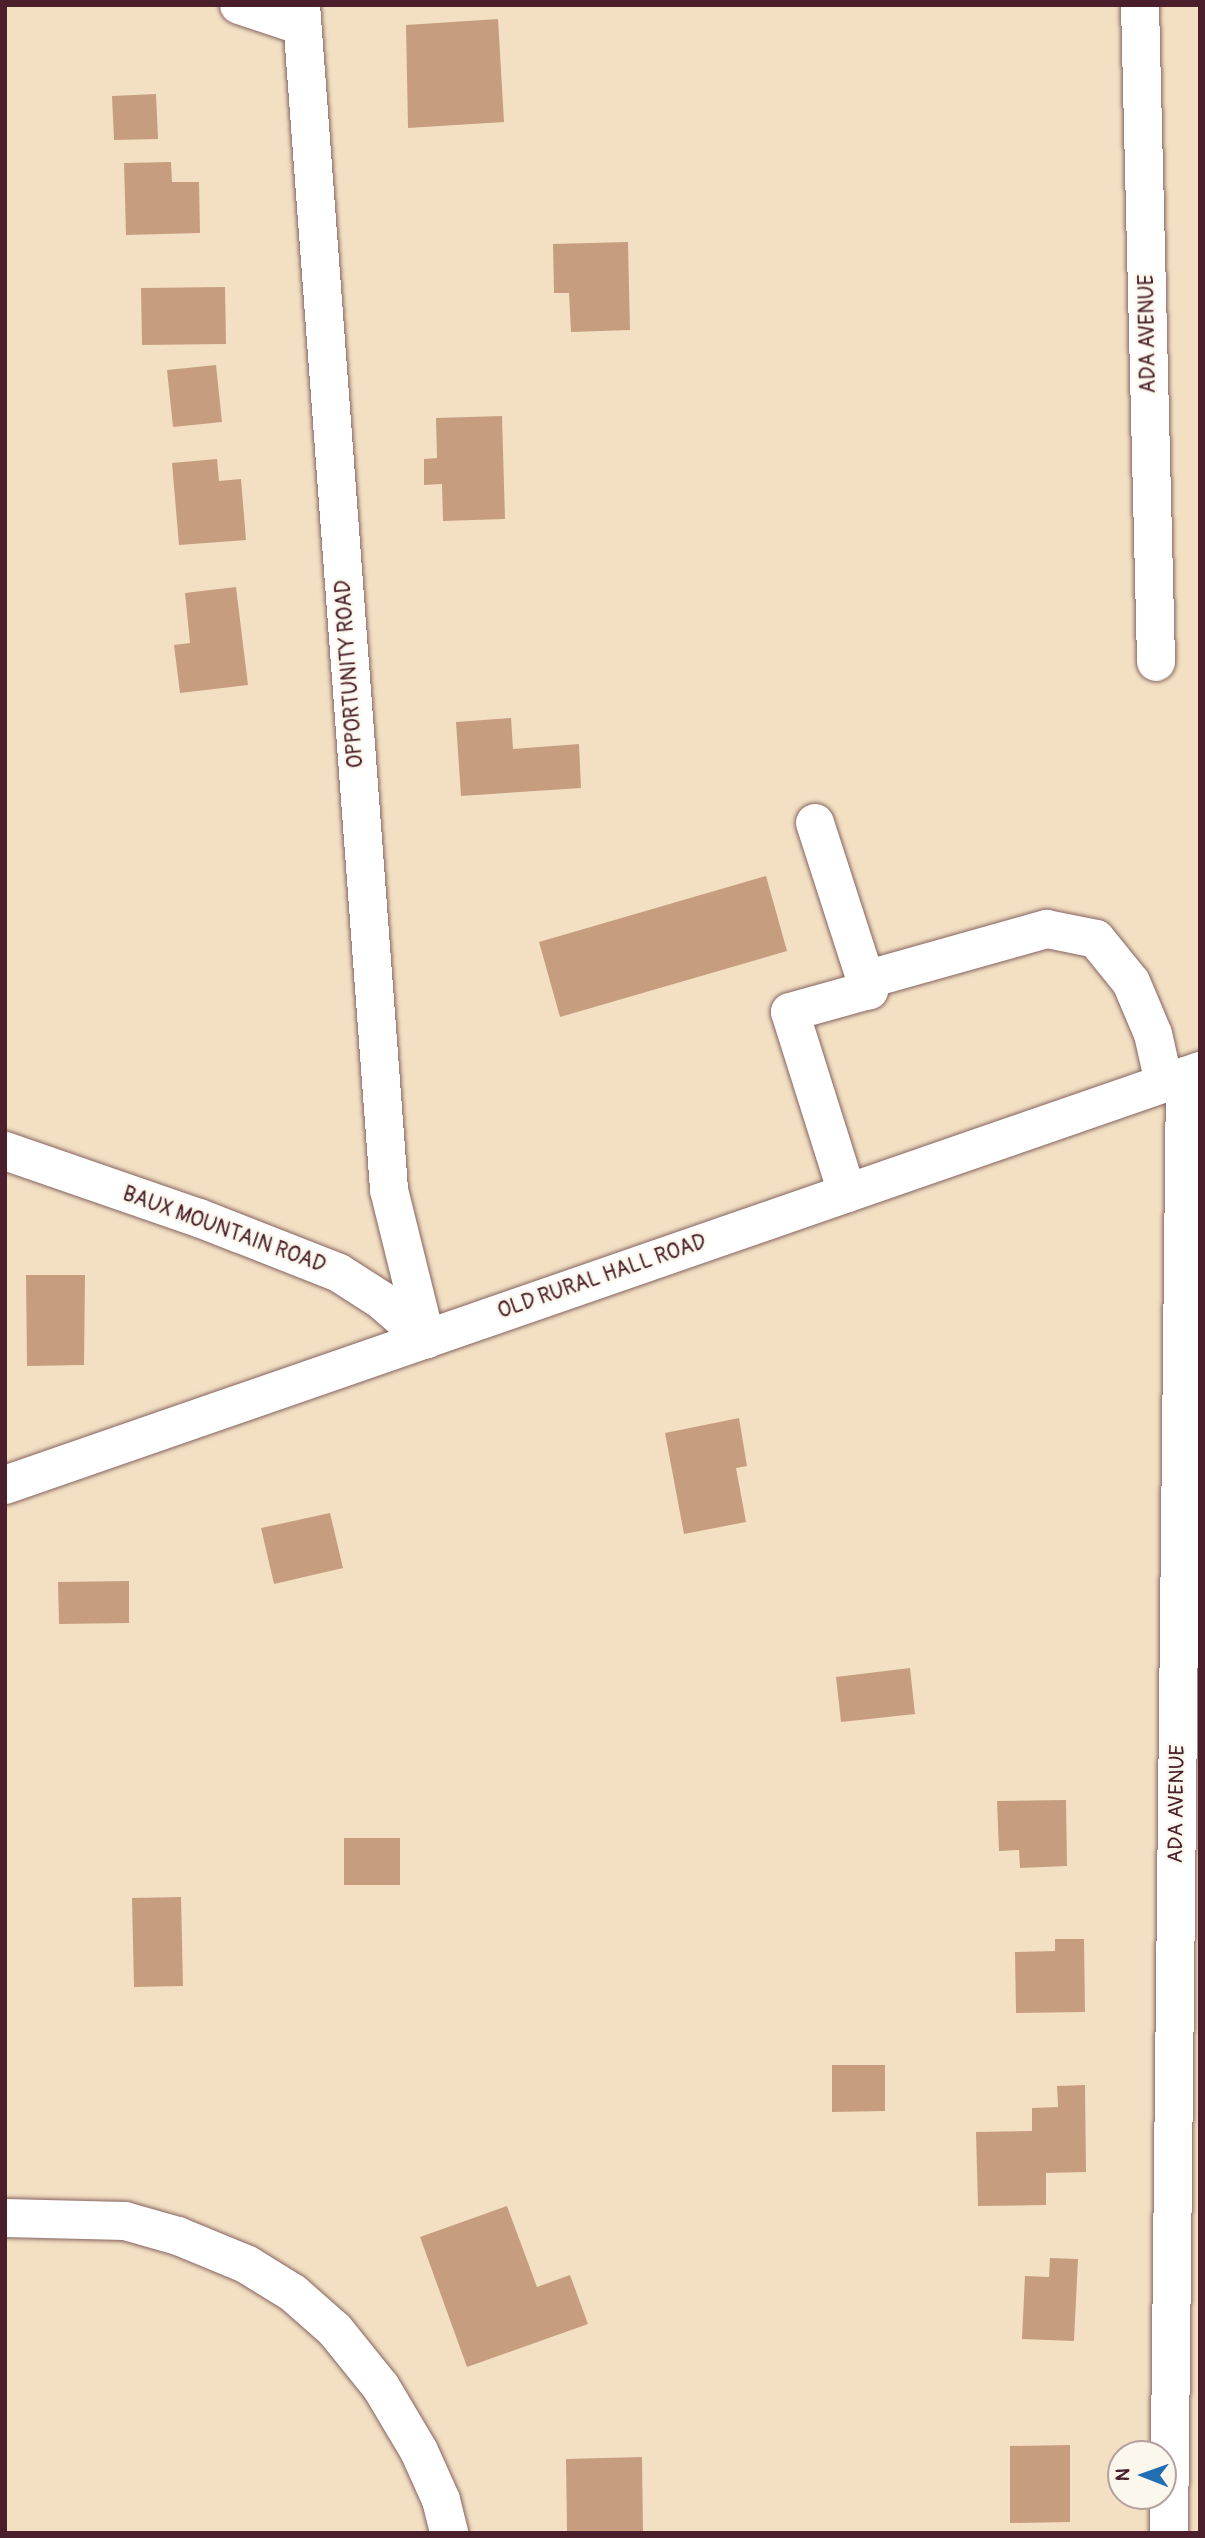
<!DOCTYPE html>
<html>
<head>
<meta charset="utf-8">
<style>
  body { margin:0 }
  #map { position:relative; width:1205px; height:2538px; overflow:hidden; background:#f3e0c3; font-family:Pangolin,sans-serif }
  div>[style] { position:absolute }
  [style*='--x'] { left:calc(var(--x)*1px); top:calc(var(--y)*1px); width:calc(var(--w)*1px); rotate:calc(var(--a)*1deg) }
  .building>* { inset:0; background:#c69e7f }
  .roads { filter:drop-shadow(0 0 2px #856360) drop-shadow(0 0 2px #856360) }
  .minor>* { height:38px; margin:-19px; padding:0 19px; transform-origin:19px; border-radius:19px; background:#fff }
  .major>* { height:38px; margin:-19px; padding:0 19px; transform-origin:19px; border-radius:19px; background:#fff }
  span { translate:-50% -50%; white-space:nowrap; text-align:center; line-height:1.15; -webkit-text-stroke:5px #fbf7ec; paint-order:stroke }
  .street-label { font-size:21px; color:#4a1f2b }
  .frame { position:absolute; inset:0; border:7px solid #4a1f2b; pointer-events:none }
  .north { position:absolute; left:1107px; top:2440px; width:70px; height:70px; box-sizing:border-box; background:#fbf7ec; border:2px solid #b4a19f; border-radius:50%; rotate:271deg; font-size:19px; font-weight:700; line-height:28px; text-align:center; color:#4a1f2b }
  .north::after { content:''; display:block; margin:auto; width:24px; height:32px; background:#1f6fb2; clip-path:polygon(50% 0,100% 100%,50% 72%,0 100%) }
</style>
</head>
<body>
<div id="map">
  <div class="building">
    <i style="clip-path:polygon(498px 19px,504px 122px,408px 128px,406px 25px)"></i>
    <i style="clip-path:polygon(156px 94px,158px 139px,114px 140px,112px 96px)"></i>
    <i style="clip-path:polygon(171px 162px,172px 182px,199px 182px,200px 233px,126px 235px,124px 163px)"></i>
    <i style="clip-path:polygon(628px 242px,630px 330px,571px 332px,569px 293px,554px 293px,553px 244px)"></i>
    <i style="clip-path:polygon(225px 287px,226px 344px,142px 345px,141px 288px)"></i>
    <i style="clip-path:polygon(216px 365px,222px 422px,173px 427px,167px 370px)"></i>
    <i style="clip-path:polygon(502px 416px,505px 519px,443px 521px,442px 484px,424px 485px,424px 459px,437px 458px,436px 418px)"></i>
    <i style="clip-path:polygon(217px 459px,219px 481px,241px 479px,246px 540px,179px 545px,172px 463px)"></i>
    <i style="clip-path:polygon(236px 587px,248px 685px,180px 693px,174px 645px,190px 643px,185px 593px)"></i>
    <i style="clip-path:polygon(511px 718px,513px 749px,579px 744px,581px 788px,461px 796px,456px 722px)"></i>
    <i style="clip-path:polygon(766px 876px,787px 951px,560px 1017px,539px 942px)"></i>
    <i style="clip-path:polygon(26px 1275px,85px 1275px,84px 1365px,27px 1366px)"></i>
    <i style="clip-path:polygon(739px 1418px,747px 1466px,736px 1468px,746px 1522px,684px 1534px,665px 1433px)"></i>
    <i style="clip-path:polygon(330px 1513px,343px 1568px,274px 1584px,261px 1528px)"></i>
    <i style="clip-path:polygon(129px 1581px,129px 1623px,59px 1624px,58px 1582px)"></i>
    <i style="clip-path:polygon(910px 1668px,915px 1714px,841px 1722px,836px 1677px)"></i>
    <i style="clip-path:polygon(1066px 1800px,1067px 1866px,1020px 1868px,1019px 1850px,999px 1851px,997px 1801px)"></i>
    <i style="clip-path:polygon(344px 1838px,400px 1838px,400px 1885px,344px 1885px)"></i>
    <i style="clip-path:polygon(181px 1897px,183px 1986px,134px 1987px,132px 1898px)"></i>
    <i style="clip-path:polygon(1055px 1939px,1084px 1939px,1085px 2012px,1016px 2013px,1015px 1952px,1055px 1951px)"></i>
    <i style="clip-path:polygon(832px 2065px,885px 2065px,885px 2111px,832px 2112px)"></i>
    <i style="clip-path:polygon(1085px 2085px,1086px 2172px,1046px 2173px,1046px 2205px,978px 2206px,976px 2132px,1032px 2131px,1032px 2108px,1058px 2107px,1057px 2086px)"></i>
    <i style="clip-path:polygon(507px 2206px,537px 2287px,570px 2275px,588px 2324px,467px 2367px,420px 2237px)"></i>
    <i style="clip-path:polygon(1050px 2258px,1078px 2259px,1074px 2341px,1022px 2339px,1025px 2276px,1049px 2277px)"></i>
    <i style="clip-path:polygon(1070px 2445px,1070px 2522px,1010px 2523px,1010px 2446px)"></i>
    <i style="clip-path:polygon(642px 2457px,643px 2533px,567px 2533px,566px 2459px)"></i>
  </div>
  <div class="roads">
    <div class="minor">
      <i style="--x:239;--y:5;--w:66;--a:18.4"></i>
      <i style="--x:301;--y:5;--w:1188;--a:85.75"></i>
      <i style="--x:389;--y:1190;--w:154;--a:76.1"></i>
      <i style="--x:1140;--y:5;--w:657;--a:88.6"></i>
      <i style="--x:815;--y:823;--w:176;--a:72.1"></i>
      <i style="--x:869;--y:990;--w:82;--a:164.4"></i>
      <i style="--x:790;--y:1012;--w:190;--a:72.5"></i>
      <i style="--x:865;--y:980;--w:189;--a:-15.7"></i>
      <i style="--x:1047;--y:929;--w:50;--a:11.5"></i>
      <i style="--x:1096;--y:939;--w:55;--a:50.9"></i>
      <i style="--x:1131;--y:982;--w:56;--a:67.1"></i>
      <i style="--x:1153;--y:1034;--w:50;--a:77.3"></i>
      <i style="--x:5;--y:2218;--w:120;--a:1.4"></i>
      <i style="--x:125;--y:2221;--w:55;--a:15.8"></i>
      <i style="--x:178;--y:2236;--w:74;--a:22.4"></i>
      <i style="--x:246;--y:2264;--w:55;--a:31.7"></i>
      <i style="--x:293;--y:2293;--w:56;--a:41.4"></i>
      <i style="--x:335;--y:2330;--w:73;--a:51.1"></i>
      <i style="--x:381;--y:2387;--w:74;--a:59.3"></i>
      <i style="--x:419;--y:2451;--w:54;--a:65.8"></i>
      <i style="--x:441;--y:2500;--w:34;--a:76"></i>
      <i style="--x:1169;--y:2533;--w:1457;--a:-89.37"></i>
    </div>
    <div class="major">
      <i style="--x:5;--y:1151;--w:205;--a:19.1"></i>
      <i style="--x:199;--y:1218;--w:150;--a:21.4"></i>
      <i style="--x:339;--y:1273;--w:50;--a:32.7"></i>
      <i style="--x:381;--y:1300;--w:60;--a:40.9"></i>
      <i style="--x:5;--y:1485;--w:1265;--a:-19.11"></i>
    </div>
  </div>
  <div class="street-label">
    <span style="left:1148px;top:334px;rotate:-91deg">ADA AVENUE</span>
    <span style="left:350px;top:674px;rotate:-94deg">OPPORTUNITY ROAD</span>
    <span style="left:224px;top:1230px;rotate:20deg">BAUX MOUNTAIN ROAD</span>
    <span style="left:602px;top:1277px;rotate:-19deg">OLD RURAL HALL ROAD</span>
    <span style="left:1177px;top:1804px;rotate:-89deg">ADA AVENUE</span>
  </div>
  <div class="frame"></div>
  <div class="north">N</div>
</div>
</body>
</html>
